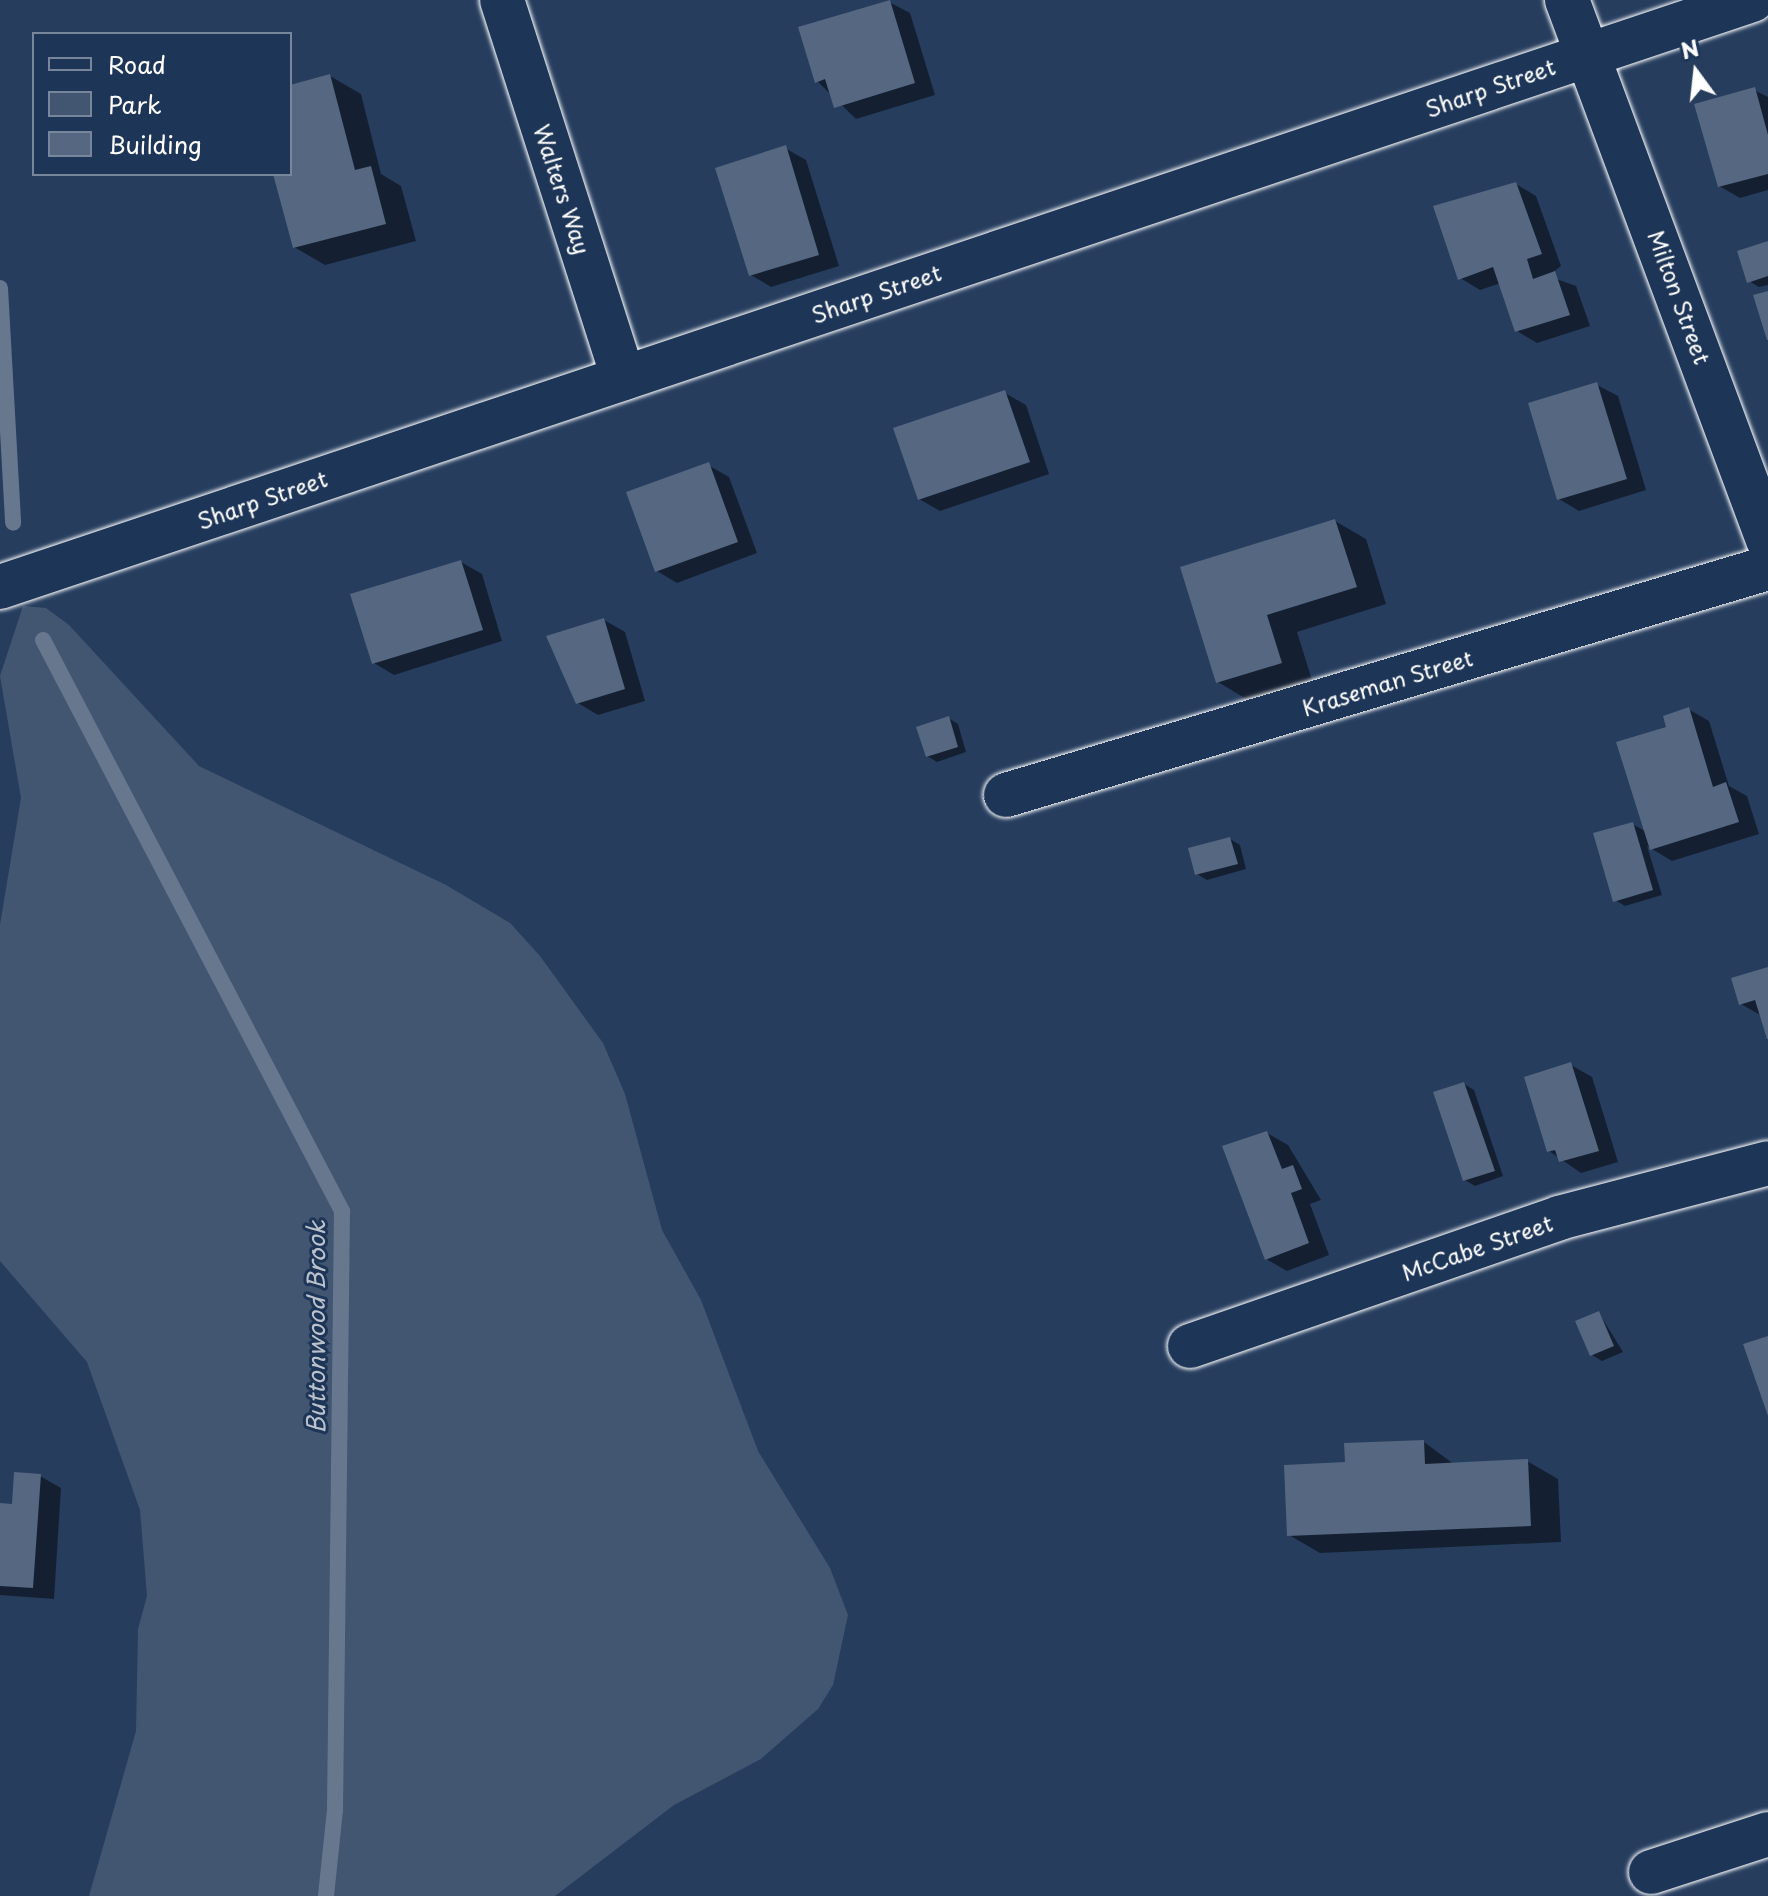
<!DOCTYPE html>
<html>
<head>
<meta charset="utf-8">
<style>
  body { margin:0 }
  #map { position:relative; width:1768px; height:1896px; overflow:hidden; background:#263d5e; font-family:"Playpen Sans",sans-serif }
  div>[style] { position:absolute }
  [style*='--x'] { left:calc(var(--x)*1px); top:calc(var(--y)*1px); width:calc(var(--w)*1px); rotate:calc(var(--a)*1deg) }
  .green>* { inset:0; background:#425672 }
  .shadow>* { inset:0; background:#0007 }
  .stream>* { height:16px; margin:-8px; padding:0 8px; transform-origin:8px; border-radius:8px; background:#67788e }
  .building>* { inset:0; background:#556781 }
  .roads { filter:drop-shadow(0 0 2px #fff) drop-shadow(0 0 2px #fff) }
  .minor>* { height:44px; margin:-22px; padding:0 22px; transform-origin:22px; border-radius:22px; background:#1d3557 }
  span { translate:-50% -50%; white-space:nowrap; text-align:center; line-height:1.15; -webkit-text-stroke:6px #1d3557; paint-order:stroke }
  .street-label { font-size:22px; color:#fff }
  .water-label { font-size:24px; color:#bbc2cc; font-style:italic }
  .legend { position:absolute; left:32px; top:32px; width:260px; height:144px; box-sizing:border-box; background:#1d3557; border:2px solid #77869a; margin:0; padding:10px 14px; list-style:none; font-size:24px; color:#fff }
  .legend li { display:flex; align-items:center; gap:16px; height:40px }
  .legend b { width:40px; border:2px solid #77869a }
  .north { position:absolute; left:1656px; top:32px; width:80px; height:80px; -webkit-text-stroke:6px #1d3557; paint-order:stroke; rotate:345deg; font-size:22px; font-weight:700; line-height:32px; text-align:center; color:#fff }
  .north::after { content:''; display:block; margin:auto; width:28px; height:36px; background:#fff; clip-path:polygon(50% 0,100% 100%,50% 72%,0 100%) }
</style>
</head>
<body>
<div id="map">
  <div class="green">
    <i style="clip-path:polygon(23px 606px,46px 608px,69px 625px,199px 766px,446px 885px,510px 923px,540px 956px,603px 1043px,625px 1094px,662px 1230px,701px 1300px,758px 1451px,830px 1568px,848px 1615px,833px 1685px,818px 1709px,761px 1759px,674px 1805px,555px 1896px,89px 1896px,136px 1731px,138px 1629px,147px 1596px,140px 1510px,87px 1362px,0 1261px,0 925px,21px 798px,0 676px)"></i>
  </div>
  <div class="shadow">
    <i style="clip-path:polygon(889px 2px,910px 13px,935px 95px,856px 119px,817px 81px)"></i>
    <i style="clip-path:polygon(330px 76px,361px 94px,381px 174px,401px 186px,416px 241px,325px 265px,294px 247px,275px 174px,290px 174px,290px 87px)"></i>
    <i style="clip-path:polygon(1754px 90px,1768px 97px,1768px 190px,1740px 198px,1719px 186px)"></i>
    <i style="clip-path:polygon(785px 148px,806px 160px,839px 266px,771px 287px,751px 275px)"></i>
    <i style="clip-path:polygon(1516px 184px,1536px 196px,1561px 266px,1548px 276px,1576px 286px,1590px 326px,1537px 343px,1517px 331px,1501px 283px,1480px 290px,1460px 278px)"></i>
    <i style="clip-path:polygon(1768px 243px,1768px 285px,1759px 287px,1749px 281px)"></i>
    <i style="clip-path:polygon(1597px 385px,1618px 396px,1646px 490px,1579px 511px,1559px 499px)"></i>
    <i style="clip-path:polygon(1005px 393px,1026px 405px,1049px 474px,940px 511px,919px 499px)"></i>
    <i style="clip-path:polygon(708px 465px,729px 477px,757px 553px,677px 583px,657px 571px)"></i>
    <i style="clip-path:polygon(1335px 521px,1366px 539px,1386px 604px,1297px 632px,1312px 680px,1248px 700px,1218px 682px)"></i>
    <i style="clip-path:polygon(461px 562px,482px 574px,502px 641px,394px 675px,374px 663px)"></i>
    <i style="clip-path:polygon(604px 620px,625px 632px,645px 701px,598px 715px,578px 703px)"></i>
    <i style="clip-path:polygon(1688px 709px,1709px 721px,1729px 786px,1747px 796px,1759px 834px,1672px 861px,1647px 846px,1662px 895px,1625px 906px,1615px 900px,1632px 824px,1647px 832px)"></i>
    <i style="clip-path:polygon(948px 718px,958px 724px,966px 752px,937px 762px,927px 756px)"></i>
    <i style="clip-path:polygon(1230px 839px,1240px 845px,1246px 869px,1207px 880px,1197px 874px)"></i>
    <i style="clip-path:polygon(1768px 969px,1768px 1035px,1762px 1016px,1741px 1004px)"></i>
    <i style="clip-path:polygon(1571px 1065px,1592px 1077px,1618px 1162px,1581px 1173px,1549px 1151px)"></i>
    <i style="clip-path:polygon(1464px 1084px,1474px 1090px,1503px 1176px,1475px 1186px,1465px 1180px)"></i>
    <i style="clip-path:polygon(1267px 1133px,1288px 1145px,1321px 1200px,1310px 1204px,1329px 1255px,1287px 1271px,1266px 1259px)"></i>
    <i style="clip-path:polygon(1599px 1313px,1623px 1352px,1602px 1361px,1592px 1355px)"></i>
    <i style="clip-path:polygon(1424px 1442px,1455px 1465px,1527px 1461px,1558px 1479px,1561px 1542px,1320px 1553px,1289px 1535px,1347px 1464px)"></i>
    <i style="clip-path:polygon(40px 1476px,61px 1488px,54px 1599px,0 1595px,0 1505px,14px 1506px)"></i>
  </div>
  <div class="stream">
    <i style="--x:0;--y:288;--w:235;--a:86.8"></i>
    <i style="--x:43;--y:640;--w:645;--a:62.36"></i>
    <i style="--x:342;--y:1211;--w:599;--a:90.67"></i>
    <i style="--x:335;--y:1810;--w:86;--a:96"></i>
  </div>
  <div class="building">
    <i style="clip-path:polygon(890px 0,915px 83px,834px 108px,825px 79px,815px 83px,798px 27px)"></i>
    <i style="clip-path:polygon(330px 74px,355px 170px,371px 166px,386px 224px,293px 248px,273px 174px,290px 174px,290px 85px)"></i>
    <i style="clip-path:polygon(1755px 87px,1768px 135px,1768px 174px,1718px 187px,1694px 104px)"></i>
    <i style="clip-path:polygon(786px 145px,819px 255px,749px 276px,715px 168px)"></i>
    <i style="clip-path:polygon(1516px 182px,1542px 254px,1527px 259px,1533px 279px,1555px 271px,1570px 315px,1515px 332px,1493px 267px,1458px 280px,1433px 206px)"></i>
    <i style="clip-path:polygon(1768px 241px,1768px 276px,1747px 283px,1737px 251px)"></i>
    <i style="clip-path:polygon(1768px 291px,1768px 340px,1767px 340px,1753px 295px)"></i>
    <i style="clip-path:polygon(1597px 382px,1627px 479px,1557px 500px,1528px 403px)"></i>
    <i style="clip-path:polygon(1005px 390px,1030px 462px,918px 500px,893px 428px)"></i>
    <i style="clip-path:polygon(709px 462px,738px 542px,655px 572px,626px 492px)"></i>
    <i style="clip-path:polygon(1335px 519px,1357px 587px,1267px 615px,1282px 663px,1216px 683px,1180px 567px)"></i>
    <i style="clip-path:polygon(461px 560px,483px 630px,372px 664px,350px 594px)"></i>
    <i style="clip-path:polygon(604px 618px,625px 689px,576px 704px,546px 636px)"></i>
    <i style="clip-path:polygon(1689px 707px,1713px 787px,1726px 782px,1739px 822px,1650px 850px,1616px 742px,1666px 727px,1663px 716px)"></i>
    <i style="clip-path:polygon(949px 716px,958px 747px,926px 757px,916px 727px)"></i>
    <i style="clip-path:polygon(1633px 822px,1653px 890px,1613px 902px,1593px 833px)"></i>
    <i style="clip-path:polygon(1230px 837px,1238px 864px,1195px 875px,1188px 848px)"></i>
    <i style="clip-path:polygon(1768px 967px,1768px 1039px,1767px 1039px,1755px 1000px,1739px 1005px,1731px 978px)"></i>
    <i style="clip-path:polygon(1571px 1062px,1599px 1151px,1559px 1162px,1555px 1150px,1547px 1152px,1524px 1077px)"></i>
    <i style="clip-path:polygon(1464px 1082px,1495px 1171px,1463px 1181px,1433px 1092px)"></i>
    <i style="clip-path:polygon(1267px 1131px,1282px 1169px,1293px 1165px,1302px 1189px,1291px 1193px,1309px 1243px,1265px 1260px,1222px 1146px)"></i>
    <i style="clip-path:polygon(1599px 1311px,1614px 1346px,1590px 1356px,1575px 1321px)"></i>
    <i style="clip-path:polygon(1768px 1336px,1768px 1416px,1743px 1344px)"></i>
    <i style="clip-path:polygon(1424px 1440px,1425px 1464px,1528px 1459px,1531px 1526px,1287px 1536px,1284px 1465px,1345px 1462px,1344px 1443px)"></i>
    <i style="clip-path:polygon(14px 1472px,41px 1474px,33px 1588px,0 1586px,0 1503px,12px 1504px)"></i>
  </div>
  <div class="roads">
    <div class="minor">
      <i style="--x:502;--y:0;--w:397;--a:72.2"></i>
      <i style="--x:1567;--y:0;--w:576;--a:69.58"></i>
      <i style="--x:0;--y:587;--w:1848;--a:-18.52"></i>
      <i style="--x:1006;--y:795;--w:795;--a:-16.59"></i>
      <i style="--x:1190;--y:1346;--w:391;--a:-19.1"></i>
      <i style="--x:1559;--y:1218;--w:216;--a:-14.7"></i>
      <i style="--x:1651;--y:1872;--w:123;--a:-18"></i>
    </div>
  </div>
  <div class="street-label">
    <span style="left:1490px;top:87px;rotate:-19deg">Sharp Street</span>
    <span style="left:563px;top:189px;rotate:72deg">Walters Way</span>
    <span style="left:876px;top:293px;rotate:-19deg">Sharp Street</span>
    <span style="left:1680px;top:297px;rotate:70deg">Milton Street</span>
    <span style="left:262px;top:499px;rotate:-19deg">Sharp Street</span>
    <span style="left:1387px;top:682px;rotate:-17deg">Kraseman Street</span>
    <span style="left:1477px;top:1247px;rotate:-19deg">McCabe Street</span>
  </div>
  <div class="water-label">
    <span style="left:316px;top:1327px;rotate:-90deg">Buttonwood Brook</span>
  </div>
  <ul class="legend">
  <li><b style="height:10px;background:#1d3557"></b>Road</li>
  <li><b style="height:22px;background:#425672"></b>Park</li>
  <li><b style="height:22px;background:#556781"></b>Building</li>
  </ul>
  <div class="north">N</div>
</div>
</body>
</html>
